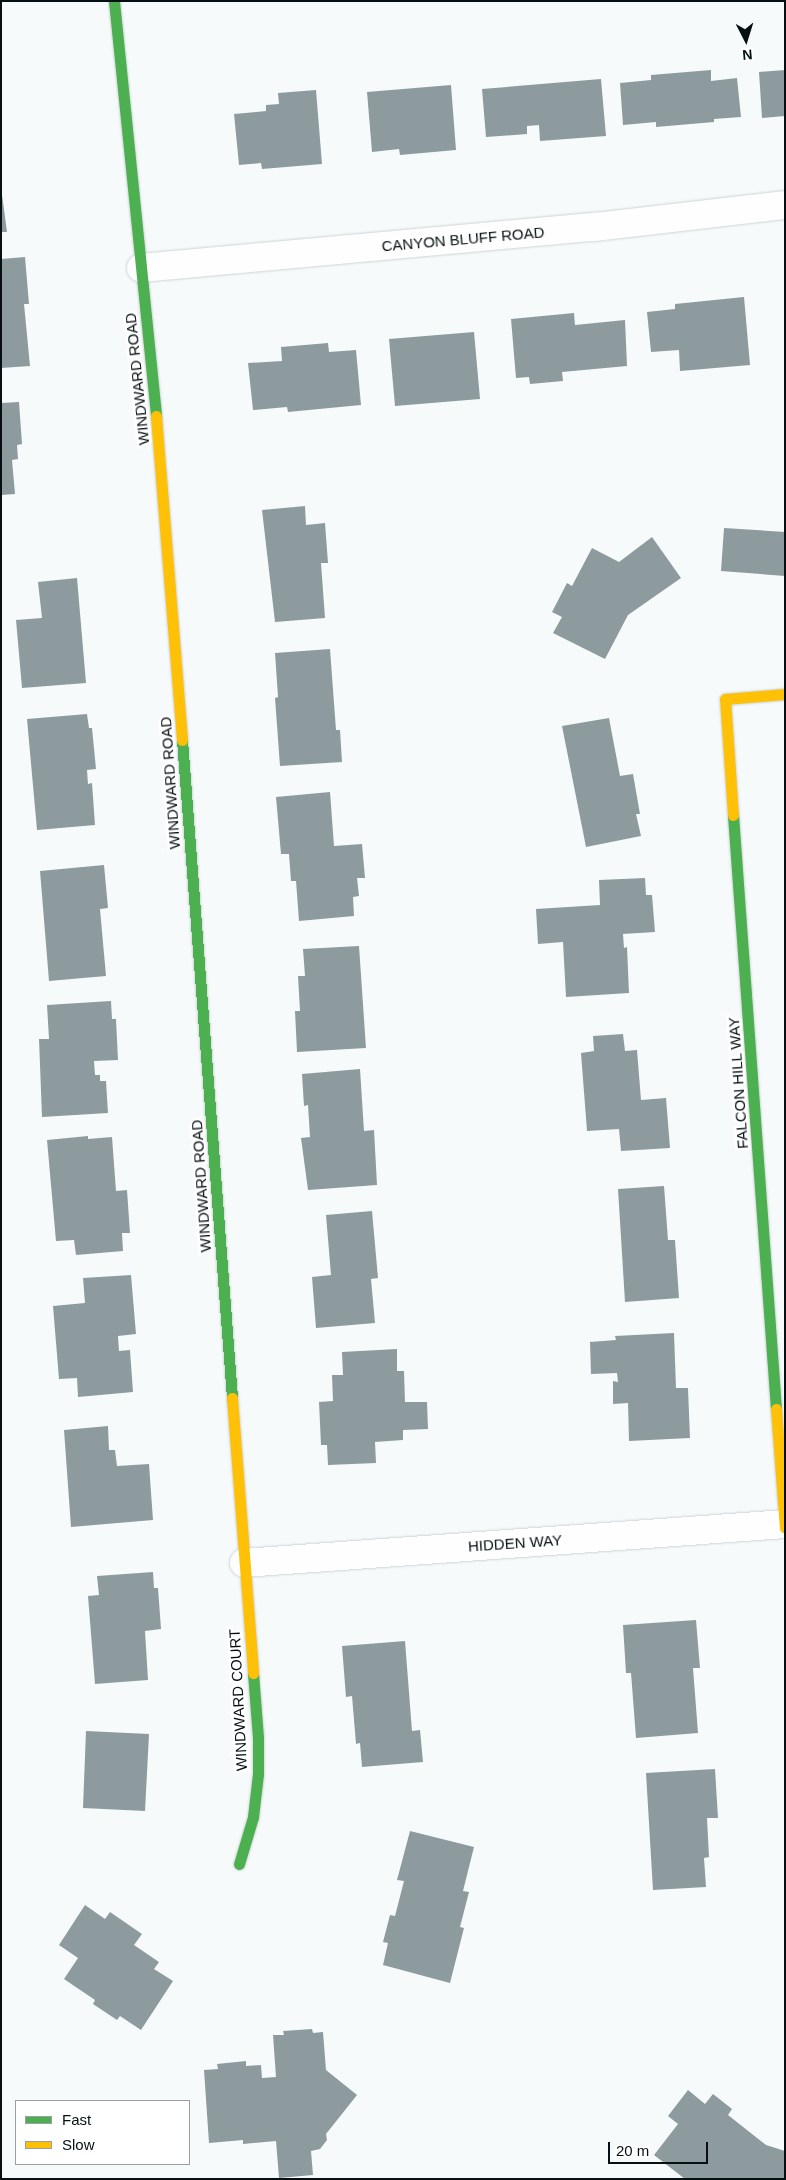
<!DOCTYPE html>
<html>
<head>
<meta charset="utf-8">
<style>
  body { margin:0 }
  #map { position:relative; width:786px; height:2180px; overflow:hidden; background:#f7fafb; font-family:Helvetica,sans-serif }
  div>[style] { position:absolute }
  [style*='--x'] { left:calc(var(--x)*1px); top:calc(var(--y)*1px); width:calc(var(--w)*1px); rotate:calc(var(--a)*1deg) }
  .building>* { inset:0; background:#8d9b9e }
  .roads { filter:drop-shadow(0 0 1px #cdd4d6) drop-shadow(0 0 1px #cdd4d6) }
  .street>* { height:28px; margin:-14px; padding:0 14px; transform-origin:14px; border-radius:14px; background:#fefefe }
  .fast>* { height:11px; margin:-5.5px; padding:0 5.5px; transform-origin:5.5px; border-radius:5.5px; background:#4caf50 }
  .slow>* { height:11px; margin:-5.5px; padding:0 5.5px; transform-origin:5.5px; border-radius:5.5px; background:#ffc107 }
  span { translate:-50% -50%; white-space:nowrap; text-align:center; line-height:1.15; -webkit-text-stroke:5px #fff; paint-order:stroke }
  .street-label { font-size:15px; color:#061013 }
  .frame { position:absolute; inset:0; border:2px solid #061013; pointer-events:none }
  .legend { position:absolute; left:15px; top:2100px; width:175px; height:65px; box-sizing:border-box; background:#fff; border:1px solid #9b9fa1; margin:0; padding:6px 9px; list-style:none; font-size:15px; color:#061013 }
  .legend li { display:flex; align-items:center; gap:10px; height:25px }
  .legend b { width:25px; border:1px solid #9b9fa1 }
  .north { position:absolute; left:721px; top:15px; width:50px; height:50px; -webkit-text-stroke:4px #fff; paint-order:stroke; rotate:175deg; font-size:14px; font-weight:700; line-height:20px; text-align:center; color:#061013 }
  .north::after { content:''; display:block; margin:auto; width:18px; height:22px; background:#061013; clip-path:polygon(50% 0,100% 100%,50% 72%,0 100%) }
  .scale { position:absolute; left:608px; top:2142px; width:100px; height:22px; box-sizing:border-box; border:2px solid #061013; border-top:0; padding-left:6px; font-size:15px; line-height:18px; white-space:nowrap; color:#061013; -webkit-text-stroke:4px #fff; paint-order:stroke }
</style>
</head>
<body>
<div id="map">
  <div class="building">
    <i style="clip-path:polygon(711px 70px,711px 81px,737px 78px,741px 117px,714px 119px,714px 122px,656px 127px,656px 122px,623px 125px,620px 83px,651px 80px,651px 75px)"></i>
    <i style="clip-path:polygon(785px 70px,785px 116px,762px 118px,759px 72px)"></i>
    <i style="clip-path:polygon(601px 79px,606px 136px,540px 141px,539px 125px,527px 126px,527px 134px,486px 137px,482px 89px)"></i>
    <i style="clip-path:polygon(451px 85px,456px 150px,400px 155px,399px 149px,372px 152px,367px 92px)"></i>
    <i style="clip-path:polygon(316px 90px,322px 164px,262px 169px,261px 163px,239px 165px,234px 114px,266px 111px,266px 105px,279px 104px,278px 93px)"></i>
    <i style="clip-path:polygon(1px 187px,7px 232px,1px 232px)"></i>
    <i style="clip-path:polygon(25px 257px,29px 304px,24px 304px,30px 366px,1px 368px,1px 259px)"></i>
    <i style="clip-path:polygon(744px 297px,750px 365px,680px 371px,679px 350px,651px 352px,647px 312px,675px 309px,675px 304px)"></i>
    <i style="clip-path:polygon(574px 313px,575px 325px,625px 320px,627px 366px,562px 372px,563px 381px,530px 384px,529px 377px,516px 378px,511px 319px)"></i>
    <i style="clip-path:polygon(474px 332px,480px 399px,395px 406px,389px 339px)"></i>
    <i style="clip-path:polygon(328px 343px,329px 352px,356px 350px,361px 405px,288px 412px,287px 407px,253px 410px,248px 363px,282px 361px,281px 347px)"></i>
    <i style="clip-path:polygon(19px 402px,22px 444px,17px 445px,18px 459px,12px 460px,15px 494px,1px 495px,1px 403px)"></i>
    <i style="clip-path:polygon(305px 506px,306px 525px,325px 523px,328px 563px,321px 563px,325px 618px,275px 622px,262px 510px)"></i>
    <i style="clip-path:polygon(724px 528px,785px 532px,785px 576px,721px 571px)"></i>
    <i style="clip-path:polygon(652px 537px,681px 578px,628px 615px,605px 659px,553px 633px,562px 617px,552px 612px,567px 583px,572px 586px,592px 548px,619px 562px)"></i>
    <i style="clip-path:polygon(77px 578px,86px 683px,22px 688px,16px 620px,42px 618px,38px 582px)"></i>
    <i style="clip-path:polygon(330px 649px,336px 730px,340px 730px,342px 762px,280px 766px,275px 698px,278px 697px,275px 653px)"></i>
    <i style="clip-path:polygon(87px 714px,89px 728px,92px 728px,96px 769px,87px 770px,88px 784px,92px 783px,95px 825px,37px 830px,27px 719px)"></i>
    <i style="clip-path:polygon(609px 718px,620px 776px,633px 774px,640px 814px,636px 814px,641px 836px,586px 847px,562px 726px)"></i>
    <i style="clip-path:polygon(330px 792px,334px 846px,362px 844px,365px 878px,357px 878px,359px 896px,353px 897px,354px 916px,299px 921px,296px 881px,291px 881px,289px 854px,281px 854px,276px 797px)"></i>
    <i style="clip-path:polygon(104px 865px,108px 908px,100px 909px,106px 976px,49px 981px,40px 871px)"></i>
    <i style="clip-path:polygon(645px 878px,646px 895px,652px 895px,655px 932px,623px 934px,624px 948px,627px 947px,629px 993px,566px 997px,563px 942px,538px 944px,536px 909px,600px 905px,599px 880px)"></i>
    <i style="clip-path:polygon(359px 946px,366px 1048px,297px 1052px,295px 1011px,300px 1011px,298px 976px,305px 976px,303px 949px)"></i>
    <i style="clip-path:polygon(111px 1001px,112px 1019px,116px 1019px,118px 1060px,94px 1061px,95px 1075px,100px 1075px,100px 1081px,106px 1081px,108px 1113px,42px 1117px,39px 1039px,49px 1039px,47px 1005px)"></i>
    <i style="clip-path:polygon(623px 1034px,625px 1051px,637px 1050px,641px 1100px,666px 1098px,670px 1148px,621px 1151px,619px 1129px,587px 1131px,581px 1053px,594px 1051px,593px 1036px)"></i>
    <i style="clip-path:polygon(360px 1069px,364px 1131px,374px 1130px,377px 1185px,308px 1190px,301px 1138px,310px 1137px,308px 1105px,304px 1106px,302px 1074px)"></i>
    <i style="clip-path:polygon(88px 1136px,88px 1139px,112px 1137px,116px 1191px,127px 1190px,130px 1233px,122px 1233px,123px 1251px,76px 1255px,74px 1240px,56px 1241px,47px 1140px)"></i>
    <i style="clip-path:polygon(664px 1186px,668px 1240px,675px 1240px,679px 1298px,625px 1302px,618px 1189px)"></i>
    <i style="clip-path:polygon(372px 1211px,378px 1278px,371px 1279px,375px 1323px,316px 1328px,312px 1277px,331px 1275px,326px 1215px)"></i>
    <i style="clip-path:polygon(131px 1275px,136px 1334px,118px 1336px,119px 1351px,130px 1350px,133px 1392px,78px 1397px,77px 1378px,59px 1379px,53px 1306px,85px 1303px,83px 1278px)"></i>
    <i style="clip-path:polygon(674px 1333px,676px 1388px,688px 1388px,690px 1438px,629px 1441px,628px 1403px,613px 1404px,613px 1381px,618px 1382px,617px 1373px,591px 1374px,590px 1342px,616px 1340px,615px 1336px)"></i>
    <i style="clip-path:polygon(397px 1349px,397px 1371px,404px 1371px,405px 1402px,427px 1402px,428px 1429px,403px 1430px,403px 1440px,375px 1442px,376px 1463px,328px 1465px,327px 1445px,321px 1445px,319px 1402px,333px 1401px,332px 1375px,343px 1375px,342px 1352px)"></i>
    <i style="clip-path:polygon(108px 1426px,109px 1450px,115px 1450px,117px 1466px,149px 1464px,153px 1520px,71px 1527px,64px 1430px)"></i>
    <i style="clip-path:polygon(153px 1572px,154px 1588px,158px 1588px,161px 1629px,145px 1631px,148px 1680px,95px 1684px,88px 1596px,99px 1595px,97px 1576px)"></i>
    <i style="clip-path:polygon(696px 1620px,700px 1668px,693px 1668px,698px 1733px,636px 1738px,631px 1673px,626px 1673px,623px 1625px)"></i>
    <i style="clip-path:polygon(405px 1641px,412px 1731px,420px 1730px,423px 1762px,362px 1767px,360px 1743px,356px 1744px,352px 1696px,346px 1697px,342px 1646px)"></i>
    <i style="clip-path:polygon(86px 1731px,149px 1734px,145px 1811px,83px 1808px)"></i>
    <i style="clip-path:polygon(715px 1769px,718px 1818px,707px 1818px,709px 1857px,704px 1858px,706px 1887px,653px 1890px,646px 1773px)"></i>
    <i style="clip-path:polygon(410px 1831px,474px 1847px,463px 1891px,469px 1892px,460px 1927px,464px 1928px,450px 1983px,383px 1965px,388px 1943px,383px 1942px,390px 1915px,395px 1916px,404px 1881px,397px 1880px)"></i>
    <i style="clip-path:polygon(85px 1905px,105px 1919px,110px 1912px,142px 1934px,134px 1945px,159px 1962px,154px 1969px,173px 1981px,141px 2030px,120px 2016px,117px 2020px,93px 2004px,95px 2000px,64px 1979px,78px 1958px,59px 1945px)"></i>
    <i style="clip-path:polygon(312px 2029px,313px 2033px,323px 2032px,326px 2070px,357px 2095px,326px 2134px,327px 2140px,320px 2149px,311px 2151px,313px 2175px,279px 2178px,276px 2141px,243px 2144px,243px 2140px,209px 2143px,204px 2070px,218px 2069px,217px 2064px,246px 2061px,246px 2066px,261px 2065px,262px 2078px,276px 2077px,273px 2035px,284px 2035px,283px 2031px)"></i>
    <i style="clip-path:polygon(688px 2090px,705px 2104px,713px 2094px,732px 2109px,728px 2115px,766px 2145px,785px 2151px,785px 2179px,685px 2179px,654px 2155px,678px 2124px,668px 2116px)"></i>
  </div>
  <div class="roads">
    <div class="street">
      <i style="--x:141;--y:268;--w:456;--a:-5.2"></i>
      <i style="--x:595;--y:227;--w:191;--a:-6.6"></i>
      <i style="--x:244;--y:1563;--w:542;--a:-4.12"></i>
    </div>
    <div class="fast">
      <i style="--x:114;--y:1;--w:417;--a:84.2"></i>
      <i style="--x:182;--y:740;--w:660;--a:85.65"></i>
      <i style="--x:733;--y:815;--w:596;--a:85.86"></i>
      <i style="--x:239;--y:1864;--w:49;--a:-73.4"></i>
      <i style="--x:253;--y:1817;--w:43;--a:-83.4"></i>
      <i style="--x:258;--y:1774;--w:36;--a:-90"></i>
      <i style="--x:258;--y:1738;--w:65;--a:-94.4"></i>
    </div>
    <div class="slow">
      <i style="--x:156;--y:416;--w:325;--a:85.4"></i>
      <i style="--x:733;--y:815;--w:116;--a:-93.9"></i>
      <i style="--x:725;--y:699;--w:60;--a:-4.8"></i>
      <i style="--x:232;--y:1398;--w:276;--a:85.6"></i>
      <i style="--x:776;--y:1409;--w:119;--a:85.7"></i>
    </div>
  </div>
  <div class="street-label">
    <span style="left:463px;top:239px;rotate:-5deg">CANYON BLUFF ROAD</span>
    <span style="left:137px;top:379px;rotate:-96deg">WINDWARD ROAD</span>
    <span style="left:170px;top:783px;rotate:-94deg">WINDWARD ROAD</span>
    <span style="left:738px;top:1083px;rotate:-94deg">FALCON HILL WAY</span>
    <span style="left:201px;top:1186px;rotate:-94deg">WINDWARD ROAD</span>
    <span style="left:515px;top:1543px;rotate:-4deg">HIDDEN WAY</span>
    <span style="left:238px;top:1700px;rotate:-93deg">WINDWARD COURT</span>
  </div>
  <div class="frame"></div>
  <ul class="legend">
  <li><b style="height:6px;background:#4caf50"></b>Fast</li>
  <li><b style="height:6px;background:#ffc107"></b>Slow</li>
  </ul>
  <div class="north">N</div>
  <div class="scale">20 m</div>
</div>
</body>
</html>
